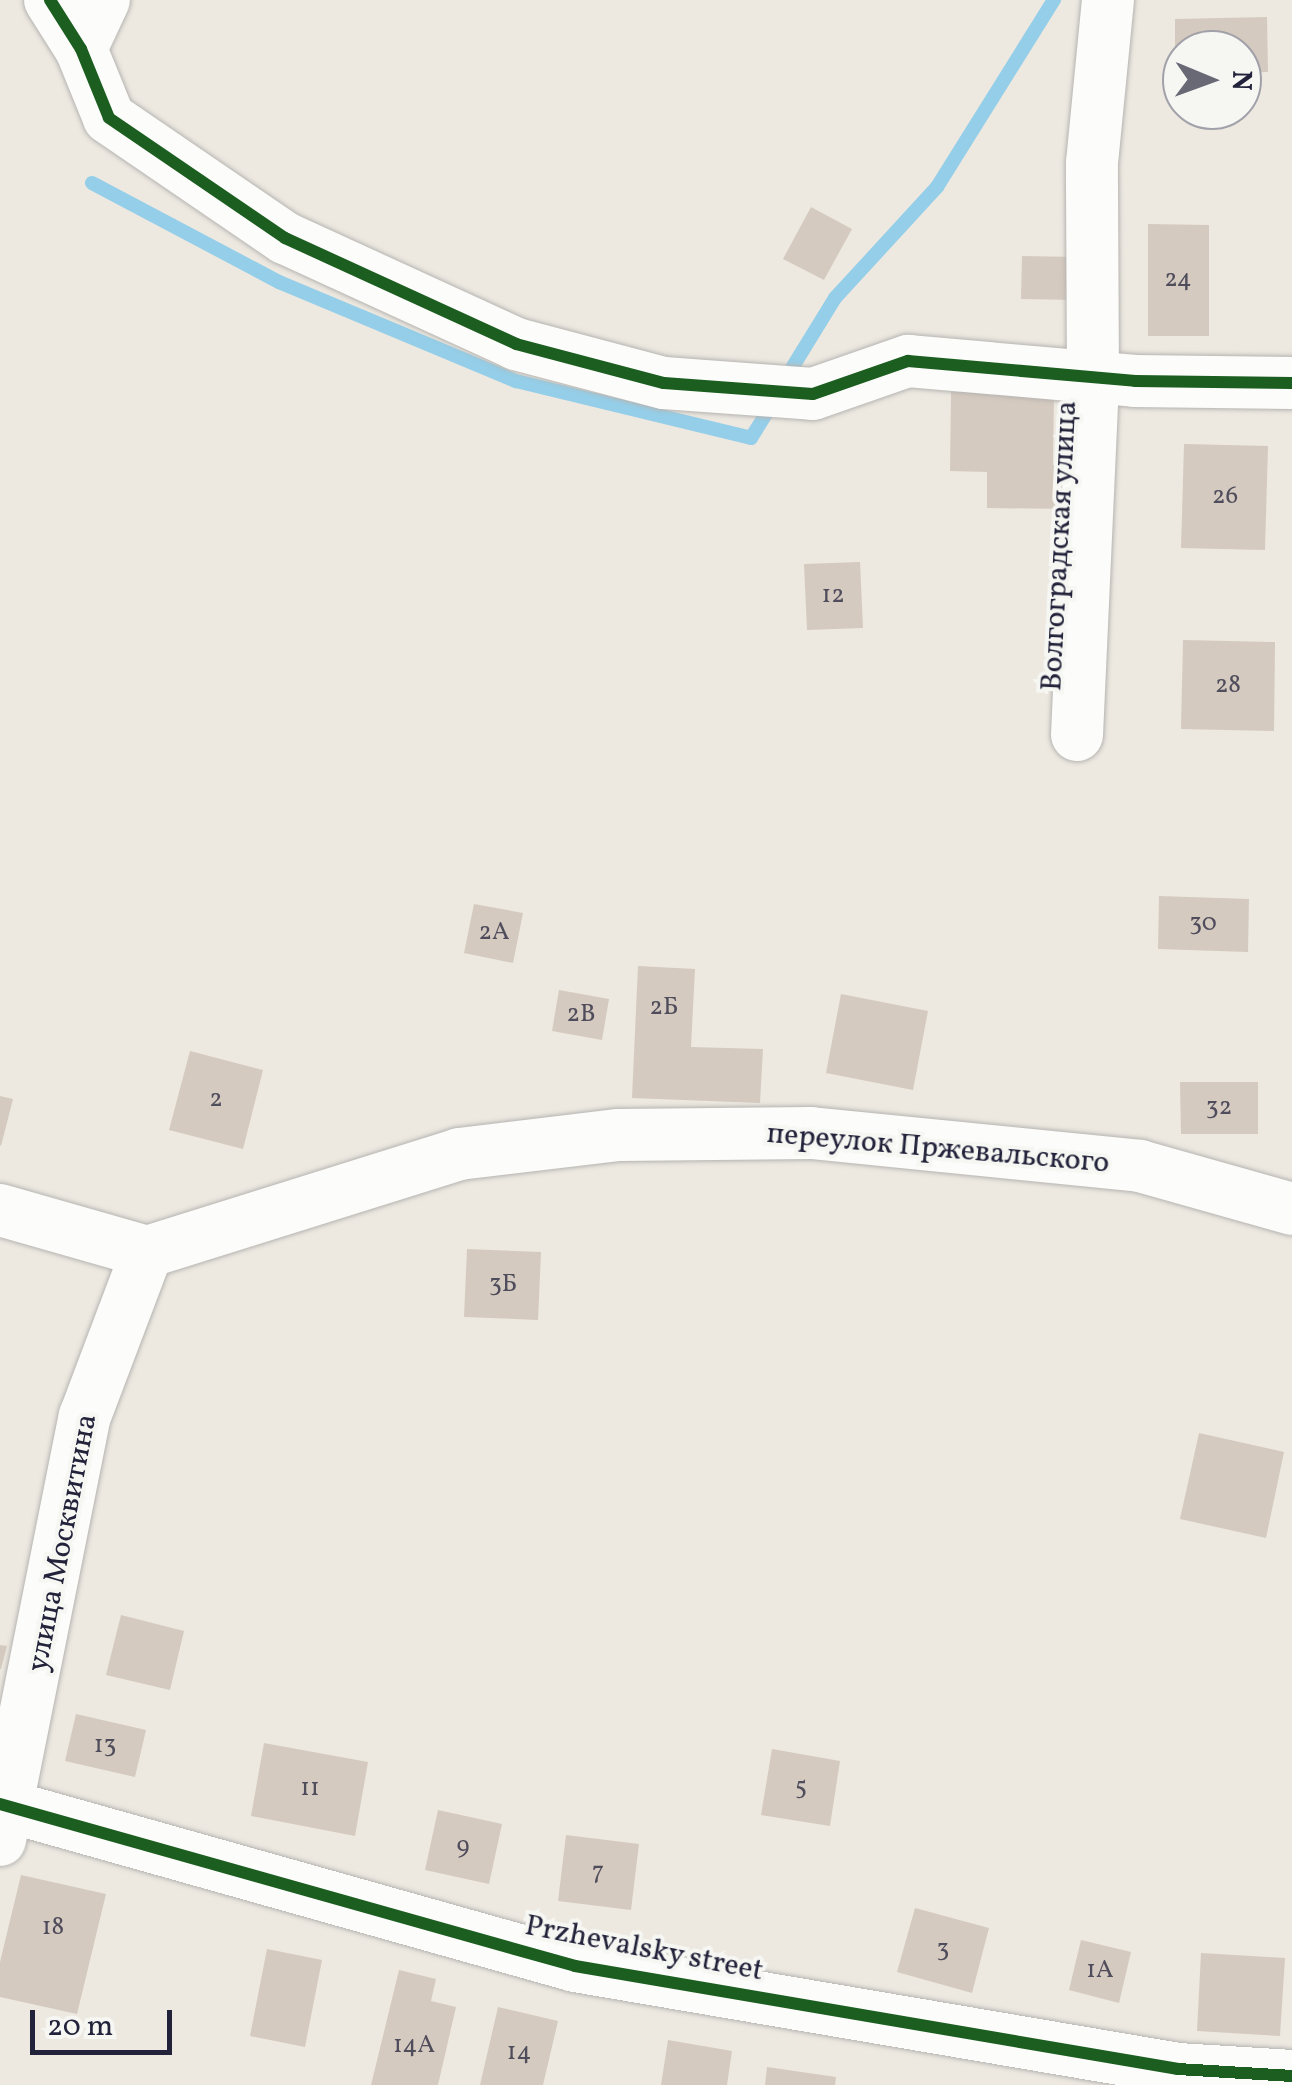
<!DOCTYPE html>
<html>
<head>
<meta charset="utf-8">
<style>
  body { margin:0 }
  #map { position:relative; width:1292px; height:2085px; overflow:hidden; background:#ede9e1; font-family:Vollkorn,serif }
  div>[style] { position:absolute }
  [style*='--x'] { left:calc(var(--x)*1px); top:calc(var(--y)*1px); width:calc(var(--w)*1px); rotate:calc(var(--a)*1deg) }
  .stream>* { height:14px; margin:-7px; padding:0 7px; transform-origin:7px; border-radius:7px; background:#95cee8 }
  .building>* { inset:0; background:#d5cabf }
  .roads { filter:drop-shadow(0 0 2px #b6b4b1) drop-shadow(0 0 2px #b6b4b1) }
  .minor>* { height:52px; margin:-26px; padding:0 26px; transform-origin:26px; border-radius:26px; background:#fcfcfa }
  .cycleway>* { height:12px; margin:-6px; padding:0 6px; transform-origin:6px; border-radius:6px; background:#1b5e20 }
  span { translate:-50% -50%; white-space:nowrap; text-align:center; line-height:1.15; -webkit-text-stroke:8px #f6f6f2; paint-order:stroke }
  .number-label { font-size:25px; color:#4f4c5c }
  .number-label span { -webkit-text-stroke-width:0 }
  .street-label { font-size:30px; color:#22223b }
  .north { position:absolute; left:1162px; top:30px; width:100px; height:100px; box-sizing:border-box; background:#f6f6f2; border:2px solid #a1a1a9; border-radius:50%; rotate:91deg; font-size:28px; font-weight:700; line-height:40px; text-align:center; color:#22223b }
  .north::after { content:''; display:block; margin:auto; width:35px; height:45px; background:#696875; clip-path:polygon(50% 0,100% 100%,50% 72%,0 100%) }
  .scale { position:absolute; left:30px; top:2010px; width:142px; height:45px; box-sizing:border-box; border:5px solid #22223b; border-top:0; padding-left:12px; font-size:30px; line-height:35px; white-space:nowrap; color:#22223b; -webkit-text-stroke:8px #f6f6f2; paint-order:stroke }
</style>
</head>
<body>
<div id="map">
  <div class="stream">
    <i style="--x:92;--y:183;--w:212;--a:27.9"></i>
    <i style="--x:279;--y:282;--w:257;--a:22.7"></i>
    <i style="--x:516;--y:381;--w:242;--a:13.6"></i>
    <i style="--x:751;--y:438;--w:32;--a:-58"></i>
    <i style="--x:792;--y:368;--w:82;--a:-58.4"></i>
    <i style="--x:835;--y:298;--w:151;--a:-47.4"></i>
    <i style="--x:937;--y:187;--w:221;--a:-58"></i>
  </div>
  <div class="building">
    <i style="clip-path:polygon(1267px 17px,1268px 72px,1242px 73px,1242px 50px,1182px 50px,1182px 74px,1175px 74px,1175px 19px)"></i>
    <i style="clip-path:polygon(811px 207px,852px 229px,824px 280px,783px 259px)"></i>
    <i style="clip-path:polygon(1148px 224px,1209px 225px,1209px 336px,1148px 336px)"></i>
    <i style="clip-path:polygon(1022px 256px,1077px 257px,1077px 300px,1021px 299px)"></i>
    <i style="clip-path:polygon(951px 392px,1054px 393px,1053px 465px,1069px 465px,1069px 509px,987px 508px,987px 472px,950px 471px)"></i>
    <i style="clip-path:polygon(1184px 444px,1268px 446px,1265px 550px,1181px 548px)"></i>
    <i style="clip-path:polygon(860px 562px,863px 628px,807px 630px,804px 564px)"></i>
    <i style="clip-path:polygon(1183px 640px,1275px 642px,1274px 731px,1181px 729px)"></i>
    <i style="clip-path:polygon(1159px 896px,1249px 899px,1248px 952px,1158px 949px)"></i>
    <i style="clip-path:polygon(474px 904px,523px 913px,513px 963px,464px 953px)"></i>
    <i style="clip-path:polygon(638px 966px,695px 969px,691px 1047px,763px 1049px,760px 1103px,632px 1098px)"></i>
    <i style="clip-path:polygon(559px 990px,609px 999px,602px 1040px,552px 1031px)"></i>
    <i style="clip-path:polygon(841px 994px,928px 1011px,913px 1090px,826px 1073px)"></i>
    <i style="clip-path:polygon(190px 1051px,263px 1070px,243px 1149px,169px 1130px)"></i>
    <i style="clip-path:polygon(1180px 1082px,1258px 1082px,1258px 1134px,1181px 1134px)"></i>
    <i style="clip-path:polygon(0 1096px,13px 1099px,1px 1146px,0 1145px)"></i>
    <i style="clip-path:polygon(467px 1249px,541px 1252px,538px 1320px,464px 1317px)"></i>
    <i style="clip-path:polygon(1199px 1433px,1284px 1452px,1266px 1538px,1180px 1519px)"></i>
    <i style="clip-path:polygon(121px 1615px,184px 1631px,170px 1690px,106px 1675px)"></i>
    <i style="clip-path:polygon(0 1645px,7px 1646px,1px 1669px,0 1669px)"></i>
    <i style="clip-path:polygon(76px 1714px,146px 1730px,135px 1777px,65px 1761px)"></i>
    <i style="clip-path:polygon(264px 1743px,368px 1762px,355px 1836px,251px 1816px)"></i>
    <i style="clip-path:polygon(772px 1749px,840px 1761px,830px 1826px,761px 1815px)"></i>
    <i style="clip-path:polygon(438px 1810px,502px 1824px,489px 1884px,425px 1870px)"></i>
    <i style="clip-path:polygon(566px 1835px,639px 1844px,631px 1910px,558px 1901px)"></i>
    <i style="clip-path:polygon(21px 1875px,106px 1894px,77px 2014px,0 1997px,0 1962px)"></i>
    <i style="clip-path:polygon(915px 1908px,989px 1928px,972px 1993px,897px 1972px)"></i>
    <i style="clip-path:polygon(1081px 1940px,1131px 1952px,1119px 2003px,1069px 1990px)"></i>
    <i style="clip-path:polygon(267px 1949px,322px 1960px,305px 2047px,250px 2036px)"></i>
    <i style="clip-path:polygon(1201px 1953px,1285px 1958px,1280px 2036px,1197px 2031px)"></i>
    <i style="clip-path:polygon(399px 1970px,436px 1979px,431px 2001px,456px 2007px,438px 2085px,371px 2085px)"></i>
    <i style="clip-path:polygon(498px 2007px,558px 2021px,543px 2085px,480px 2085px)"></i>
    <i style="clip-path:polygon(668px 2040px,732px 2051px,727px 2085px,661px 2085px)"></i>
    <i style="clip-path:polygon(767px 2067px,836px 2077px,835px 2085px,765px 2085px)"></i>
  </div>
  <div class="roads">
    <div class="minor">
      <i style="--x:50;--y:0;--w:58;--a:57.7"></i>
      <i style="--x:81;--y:49;--w:74;--a:67.9"></i>
      <i style="--x:109;--y:118;--w:213;--a:34.3"></i>
      <i style="--x:285;--y:238;--w:254;--a:24.6"></i>
      <i style="--x:516;--y:344;--w:153;--a:14.8"></i>
      <i style="--x:664;--y:383;--w:149;--a:4.2"></i>
      <i style="--x:813;--y:394;--w:101;--a:-19.2"></i>
      <i style="--x:908;--y:361;--w:228;--a:5"></i>
      <i style="--x:1135;--y:381;--w:157;--a:0.7"></i>
      <i style="--x:81;--y:49;--w:54;--a:-64.9"></i>
      <i style="--x:1077;--y:735;--w:359;--a:-87.4"></i>
      <i style="--x:1093;--y:376;--w:213;--a:-90.3"></i>
      <i style="--x:1092;--y:163;--w:164;--a:-84.4"></i>
      <i style="--x:0;--y:1210;--w:153;--a:15.9"></i>
      <i style="--x:147;--y:1252;--w:327;--a:-17.4"></i>
      <i style="--x:459;--y:1154;--w:161;--a:-6.8"></i>
      <i style="--x:619;--y:1135;--w:192;--a:-0.6"></i>
      <i style="--x:811;--y:1133;--w:331;--a:5.7"></i>
      <i style="--x:1140;--y:1166;--w:158;--a:15.8"></i>
      <i style="--x:0;--y:1804;--w:597;--a:15.73"></i>
      <i style="--x:575;--y:1966;--w:612;--a:9.69"></i>
      <i style="--x:1178;--y:2069;--w:114;--a:3.5"></i>
      <i style="--x:0;--y:1840;--w:432;--a:-78.7"></i>
      <i style="--x:85;--y:1416;--w:175;--a:-69.3"></i>
    </div>
  </div>
  <div class="cycleway">
    <i style="--x:50;--y:0;--w:58;--a:57.7"></i>
    <i style="--x:81;--y:49;--w:74;--a:67.9"></i>
    <i style="--x:109;--y:118;--w:213;--a:34.3"></i>
    <i style="--x:285;--y:238;--w:254;--a:24.6"></i>
    <i style="--x:516;--y:344;--w:153;--a:14.8"></i>
    <i style="--x:664;--y:383;--w:149;--a:4.2"></i>
    <i style="--x:813;--y:394;--w:101;--a:-19.2"></i>
    <i style="--x:908;--y:361;--w:228;--a:5"></i>
    <i style="--x:1135;--y:381;--w:157;--a:0.7"></i>
    <i style="--x:0;--y:1804;--w:597;--a:15.73"></i>
    <i style="--x:575;--y:1966;--w:612;--a:9.69"></i>
    <i style="--x:1178;--y:2069;--w:114;--a:3.5"></i>
  </div>
  <div class="number-label">
    <span style="left:1178px;top:280px">24</span>
    <span style="left:1225px;top:497px">26</span>
    <span style="left:833px;top:596px">12</span>
    <span style="left:1228px;top:686px">28</span>
    <span style="left:1203px;top:924px">30</span>
    <span style="left:494px;top:933px">2А</span>
    <span style="left:664px;top:1008px">2Б</span>
    <span style="left:581px;top:1015px">2В</span>
    <span style="left:216px;top:1100px">2</span>
    <span style="left:1219px;top:1108px">32</span>
    <span style="left:503px;top:1285px">3Б</span>
    <span style="left:105px;top:1746px">13</span>
    <span style="left:801px;top:1788px">5</span>
    <span style="left:310px;top:1789px">11</span>
    <span style="left:463px;top:1847px">9</span>
    <span style="left:598px;top:1873px">7</span>
    <span style="left:53px;top:1928px">18</span>
    <span style="left:943px;top:1950px">3</span>
    <span style="left:1100px;top:1971px">1А</span>
    <span style="left:414px;top:2046px">14А</span>
    <span style="left:519px;top:2053px">14</span>
  </div>
  <div class="street-label">
    <span style="left:1060px;top:546px;rotate:-87deg">Волгоградская улица</span>
    <span style="left:938px;top:1149px;rotate:5deg">переулок Пржевальского</span>
    <span style="left:63px;top:1543px;rotate:-79deg">улица Москвитина</span>
    <span style="left:644px;top:1949px;rotate:11deg">Przhevalsky street</span>
  </div>
  <div class="north">N</div>
  <div class="scale">20 m</div>
</div>
</body>
</html>
